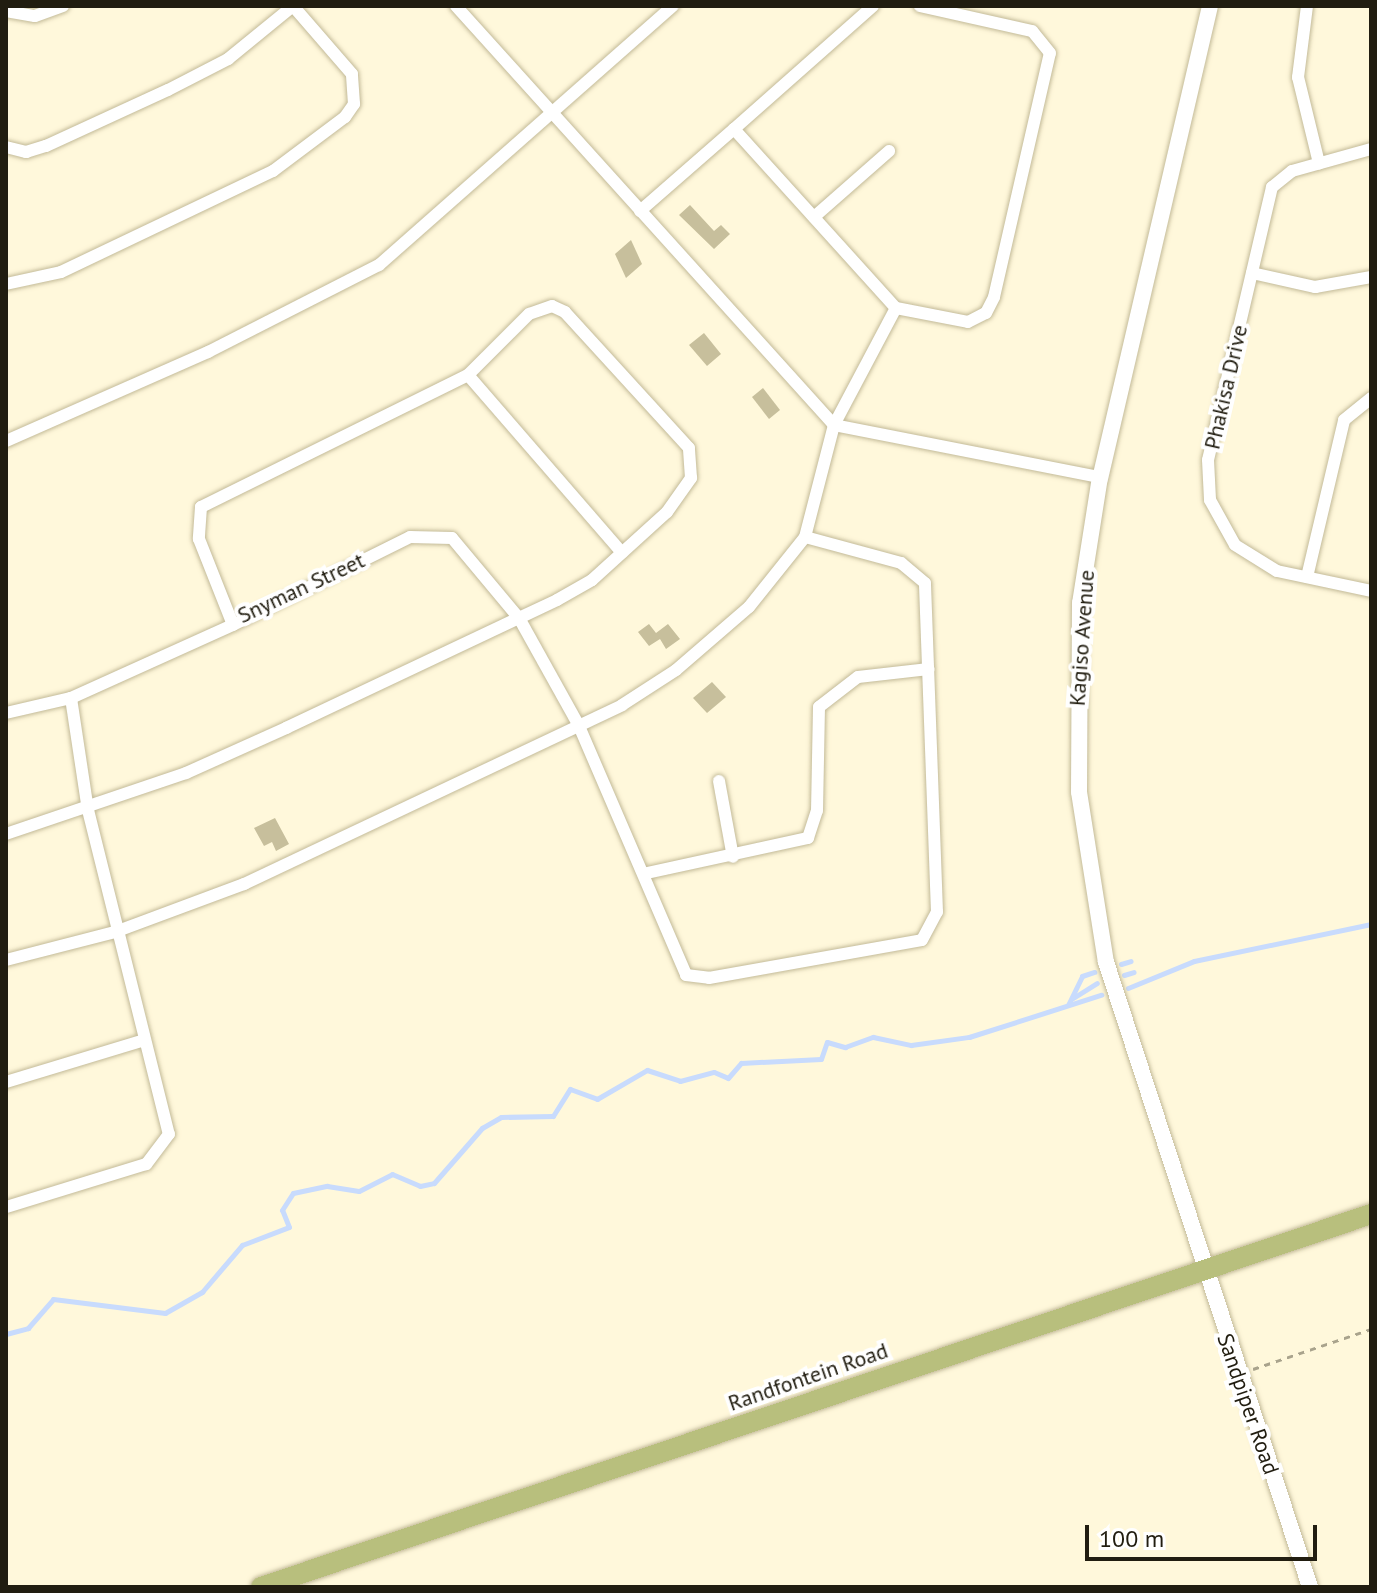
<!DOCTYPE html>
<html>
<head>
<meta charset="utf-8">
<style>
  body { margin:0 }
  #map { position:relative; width:1377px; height:1593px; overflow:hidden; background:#fff8db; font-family:"PT Sans",sans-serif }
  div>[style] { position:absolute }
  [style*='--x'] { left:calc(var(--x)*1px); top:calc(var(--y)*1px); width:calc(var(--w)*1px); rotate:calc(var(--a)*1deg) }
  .stream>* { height:5px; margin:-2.5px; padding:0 2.5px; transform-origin:2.5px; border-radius:2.5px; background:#c8dbfd }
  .building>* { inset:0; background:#c7bf9c }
  .path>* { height:3px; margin-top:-1.5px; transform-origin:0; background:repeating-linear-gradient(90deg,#a9a38c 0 6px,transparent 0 12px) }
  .roads { filter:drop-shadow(0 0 2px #c3ba98) drop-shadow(0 0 2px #c3ba98) }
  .minor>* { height:12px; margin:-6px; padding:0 6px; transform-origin:6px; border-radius:6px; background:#fff }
  .tertiary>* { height:16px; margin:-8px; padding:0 8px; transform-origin:8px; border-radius:8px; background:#fff }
  .primary>* { height:20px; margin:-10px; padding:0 10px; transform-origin:10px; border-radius:10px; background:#b8bf7d }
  span { translate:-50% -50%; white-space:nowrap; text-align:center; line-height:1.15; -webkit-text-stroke:8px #fff; paint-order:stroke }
  .street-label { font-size:22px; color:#211d10 }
  .frame { position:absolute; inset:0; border:8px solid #211d10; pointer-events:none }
  .scale { position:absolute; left:1085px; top:1525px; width:232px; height:36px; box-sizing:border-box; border:4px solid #211d10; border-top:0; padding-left:10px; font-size:24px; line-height:28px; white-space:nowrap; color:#211d10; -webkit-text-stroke:6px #fff; paint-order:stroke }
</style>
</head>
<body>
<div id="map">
  <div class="stream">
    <i style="--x:1121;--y:964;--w:10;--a:-17"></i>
    <i style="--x:1124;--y:975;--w:10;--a:-17"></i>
    <i style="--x:1128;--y:988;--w:71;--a:-22.2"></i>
    <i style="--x:1194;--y:961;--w:181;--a:-11.8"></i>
    <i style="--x:1073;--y:998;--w:28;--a:-32"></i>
    <i style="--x:1068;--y:1005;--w:32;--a:-64"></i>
    <i style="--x:1082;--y:976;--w:13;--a:-18"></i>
    <i style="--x:6;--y:1334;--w:23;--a:-15"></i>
    <i style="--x:28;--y:1328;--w:38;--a:-49"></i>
    <i style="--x:53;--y:1299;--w:113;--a:7.1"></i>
    <i style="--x:165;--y:1313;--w:43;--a:-29.6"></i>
    <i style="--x:202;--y:1292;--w:62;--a:-49.6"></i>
    <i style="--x:242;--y:1245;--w:50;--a:-21"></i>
    <i style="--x:289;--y:1227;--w:18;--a:-112"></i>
    <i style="--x:282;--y:1210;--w:20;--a:-57"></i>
    <i style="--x:293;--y:1193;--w:35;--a:-12"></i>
    <i style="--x:327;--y:1186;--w:32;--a:9"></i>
    <i style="--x:359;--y:1191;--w:37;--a:-27"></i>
    <i style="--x:392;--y:1174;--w:30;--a:23"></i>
    <i style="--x:420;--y:1186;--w:14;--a:-12"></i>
    <i style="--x:434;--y:1183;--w:73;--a:-48.9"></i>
    <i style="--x:482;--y:1128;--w:22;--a:-30"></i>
    <i style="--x:501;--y:1117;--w:52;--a:-1.1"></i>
    <i style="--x:553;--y:1116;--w:32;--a:-58"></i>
    <i style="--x:570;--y:1089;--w:29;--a:20"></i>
    <i style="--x:597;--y:1099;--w:58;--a:-30.1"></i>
    <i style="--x:647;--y:1070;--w:35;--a:18"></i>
    <i style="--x:680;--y:1081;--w:35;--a:-15"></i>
    <i style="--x:714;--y:1072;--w:15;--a:23"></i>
    <i style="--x:728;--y:1078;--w:20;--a:-49"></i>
    <i style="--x:741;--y:1063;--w:80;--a:-2.9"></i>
    <i style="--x:821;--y:1059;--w:18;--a:-71"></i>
    <i style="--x:827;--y:1042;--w:19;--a:16"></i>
    <i style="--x:845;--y:1047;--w:30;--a:-20"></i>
    <i style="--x:873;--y:1037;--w:39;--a:12"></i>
    <i style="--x:911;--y:1045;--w:59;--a:-7.9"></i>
    <i style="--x:969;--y:1037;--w:139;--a:-17.7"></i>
  </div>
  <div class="building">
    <i style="clip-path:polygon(690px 205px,714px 231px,721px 225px,730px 234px,714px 249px,679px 215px)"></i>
    <i style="clip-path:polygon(631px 240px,642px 264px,626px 278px,615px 254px)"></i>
    <i style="clip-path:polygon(704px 333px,721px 354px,707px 366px,689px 345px)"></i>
    <i style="clip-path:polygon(763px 388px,780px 410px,769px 419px,752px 397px)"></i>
    <i style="clip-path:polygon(649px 624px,656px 633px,668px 624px,680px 639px,666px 649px,660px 639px,649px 646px,638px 632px)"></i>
    <i style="clip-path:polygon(712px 682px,726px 697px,707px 713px,693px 698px)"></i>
    <i style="clip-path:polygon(275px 818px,289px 844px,276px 851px,272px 842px,264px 846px,254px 828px)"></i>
  </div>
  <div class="path">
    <i style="--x:1253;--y:1369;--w:125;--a:-18.7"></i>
  </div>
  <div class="roads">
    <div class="minor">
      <i style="--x:456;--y:6;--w:564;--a:47.94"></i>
      <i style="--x:834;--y:425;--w:271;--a:11.1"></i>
      <i style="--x:873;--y:6;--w:186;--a:138.5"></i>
      <i style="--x:734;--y:129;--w:241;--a:47.9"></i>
      <i style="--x:896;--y:308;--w:73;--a:11"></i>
      <i style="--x:968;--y:322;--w:20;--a:-27"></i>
      <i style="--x:986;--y:313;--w:18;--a:-63"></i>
      <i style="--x:994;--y:297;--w:250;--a:-77.1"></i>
      <i style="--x:1050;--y:53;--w:28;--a:-129"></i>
      <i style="--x:1032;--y:31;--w:115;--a:-167.4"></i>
      <i style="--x:1307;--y:6;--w:72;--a:97.2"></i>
      <i style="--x:1298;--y:77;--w:89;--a:76.3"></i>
      <i style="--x:6;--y:11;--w:29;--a:10"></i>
      <i style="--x:35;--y:16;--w:30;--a:-20"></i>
      <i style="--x:6;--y:147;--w:21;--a:14"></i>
      <i style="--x:26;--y:152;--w:21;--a:-17"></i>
      <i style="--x:46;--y:146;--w:134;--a:-24.7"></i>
      <i style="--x:168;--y:90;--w:68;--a:-27.3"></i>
      <i style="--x:228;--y:59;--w:84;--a:-39.2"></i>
      <i style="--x:1371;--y:149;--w:82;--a:164.4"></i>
      <i style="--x:1292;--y:171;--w:26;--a:141"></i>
      <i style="--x:1272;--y:187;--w:280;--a:103.2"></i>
      <i style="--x:1208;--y:460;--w:40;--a:87.1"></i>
      <i style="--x:1210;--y:500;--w:51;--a:60.9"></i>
      <i style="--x:1235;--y:545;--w:49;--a:31.8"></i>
      <i style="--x:1277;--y:571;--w:96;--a:12"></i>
      <i style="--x:640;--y:211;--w:125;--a:-41.1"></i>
      <i style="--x:814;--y:217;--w:100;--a:-41.3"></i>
      <i style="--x:1252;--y:273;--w:65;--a:12.5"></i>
      <i style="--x:1315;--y:287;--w:57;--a:-10.1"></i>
      <i style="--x:6;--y:284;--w:56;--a:-12.3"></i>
      <i style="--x:61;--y:272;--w:235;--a:-25.5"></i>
      <i style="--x:273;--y:171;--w:90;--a:-36.9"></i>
      <i style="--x:345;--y:117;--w:16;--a:-55"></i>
      <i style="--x:354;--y:104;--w:30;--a:-94"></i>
      <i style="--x:352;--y:74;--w:90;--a:-130.9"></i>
      <i style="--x:468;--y:375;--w:235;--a:49.1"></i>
      <i style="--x:6;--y:441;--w:221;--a:-23.8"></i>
      <i style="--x:208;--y:352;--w:192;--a:-27"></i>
      <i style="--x:379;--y:265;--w:392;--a:-41.4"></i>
      <i style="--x:1307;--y:577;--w:161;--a:-76.7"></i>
      <i style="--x:1344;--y:420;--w:35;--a:-39"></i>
      <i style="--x:71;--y:698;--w:178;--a:-24.3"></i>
      <i style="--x:6;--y:713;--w:67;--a:-13"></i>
      <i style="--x:71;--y:698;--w:113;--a:81.4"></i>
      <i style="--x:88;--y:810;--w:334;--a:76"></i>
      <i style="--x:169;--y:1134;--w:38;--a:127"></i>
      <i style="--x:146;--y:1164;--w:146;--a:162.9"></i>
      <i style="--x:719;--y:781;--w:77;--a:79.6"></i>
      <i style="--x:6;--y:834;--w:190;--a:-18.7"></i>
      <i style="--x:186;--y:773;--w:110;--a:-24.2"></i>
      <i style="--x:286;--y:728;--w:258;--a:-25.3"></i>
      <i style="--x:519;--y:618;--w:42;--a:-25.3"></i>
      <i style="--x:557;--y:600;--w:40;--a:-29.7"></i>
      <i style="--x:592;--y:580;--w:101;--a:-42.2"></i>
      <i style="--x:667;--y:512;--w:42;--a:-54.8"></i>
      <i style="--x:691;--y:478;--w:30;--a:-94"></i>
      <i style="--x:689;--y:448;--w:184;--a:-132.4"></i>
      <i style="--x:565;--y:312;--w:14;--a:-155"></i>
      <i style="--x:552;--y:306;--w:24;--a:161"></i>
      <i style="--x:529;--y:314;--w:86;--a:135"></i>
      <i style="--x:468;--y:375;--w:298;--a:153.7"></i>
      <i style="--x:201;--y:507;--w:32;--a:94"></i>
      <i style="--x:199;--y:539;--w:92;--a:68.4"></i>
      <i style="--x:233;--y:625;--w:198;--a:-26.4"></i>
      <i style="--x:410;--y:537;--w:42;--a:1.4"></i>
      <i style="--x:452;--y:538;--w:104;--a:50.1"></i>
      <i style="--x:519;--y:618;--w:124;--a:60.9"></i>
      <i style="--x:579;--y:726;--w:271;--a:66.7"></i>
      <i style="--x:686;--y:975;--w:23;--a:7"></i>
      <i style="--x:709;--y:978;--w:216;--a:-10.1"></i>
      <i style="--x:922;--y:940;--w:32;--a:-62"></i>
      <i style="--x:937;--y:912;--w:329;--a:-92.1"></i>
      <i style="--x:925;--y:583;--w:31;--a:-140"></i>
      <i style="--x:901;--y:563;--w:99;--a:-164.8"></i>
      <i style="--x:647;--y:873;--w:165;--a:-12.3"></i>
      <i style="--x:808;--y:838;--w:28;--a:-72"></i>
      <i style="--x:817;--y:811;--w:104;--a:-88.9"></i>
      <i style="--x:819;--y:707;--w:49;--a:-37.6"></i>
      <i style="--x:858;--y:677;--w:71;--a:-6.4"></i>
      <i style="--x:6;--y:960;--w:113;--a:-14.4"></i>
      <i style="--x:115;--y:932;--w:138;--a:-20.4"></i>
      <i style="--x:244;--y:884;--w:418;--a:-25.3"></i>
      <i style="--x:622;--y:705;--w:64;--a:-32.9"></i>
      <i style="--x:676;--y:670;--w:96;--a:-40.8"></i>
      <i style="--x:749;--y:607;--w:90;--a:-51.3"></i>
      <i style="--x:805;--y:537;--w:116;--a:-75.5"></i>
      <i style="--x:834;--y:425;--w:132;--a:-62.1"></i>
      <i style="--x:6;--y:1082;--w:144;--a:-16.9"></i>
    </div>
    <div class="tertiary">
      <i style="--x:1210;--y:6;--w:484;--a:103.1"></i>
      <i style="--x:1100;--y:477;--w:128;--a:99"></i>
      <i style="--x:1080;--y:603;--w:189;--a:90.3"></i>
      <i style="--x:1079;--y:792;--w:172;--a:81"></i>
      <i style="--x:1106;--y:962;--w:657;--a:71.92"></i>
    </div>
    <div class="primary">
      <i style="--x:261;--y:1587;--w:1171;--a:-18.57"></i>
    </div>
  </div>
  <div class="street-label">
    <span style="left:1226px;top:387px;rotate:-77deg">Phakisa Drive</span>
    <span style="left:301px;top:588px;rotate:-25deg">Snyman Street</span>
    <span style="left:1082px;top:638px;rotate:-86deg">Kagiso Avenue</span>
    <span style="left:808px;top:1377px;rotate:-19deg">Randfontein Road</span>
    <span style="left:1248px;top:1404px;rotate:71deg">Sandpiper Road</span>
  </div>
  <div class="frame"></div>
  <div class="scale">100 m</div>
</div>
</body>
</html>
